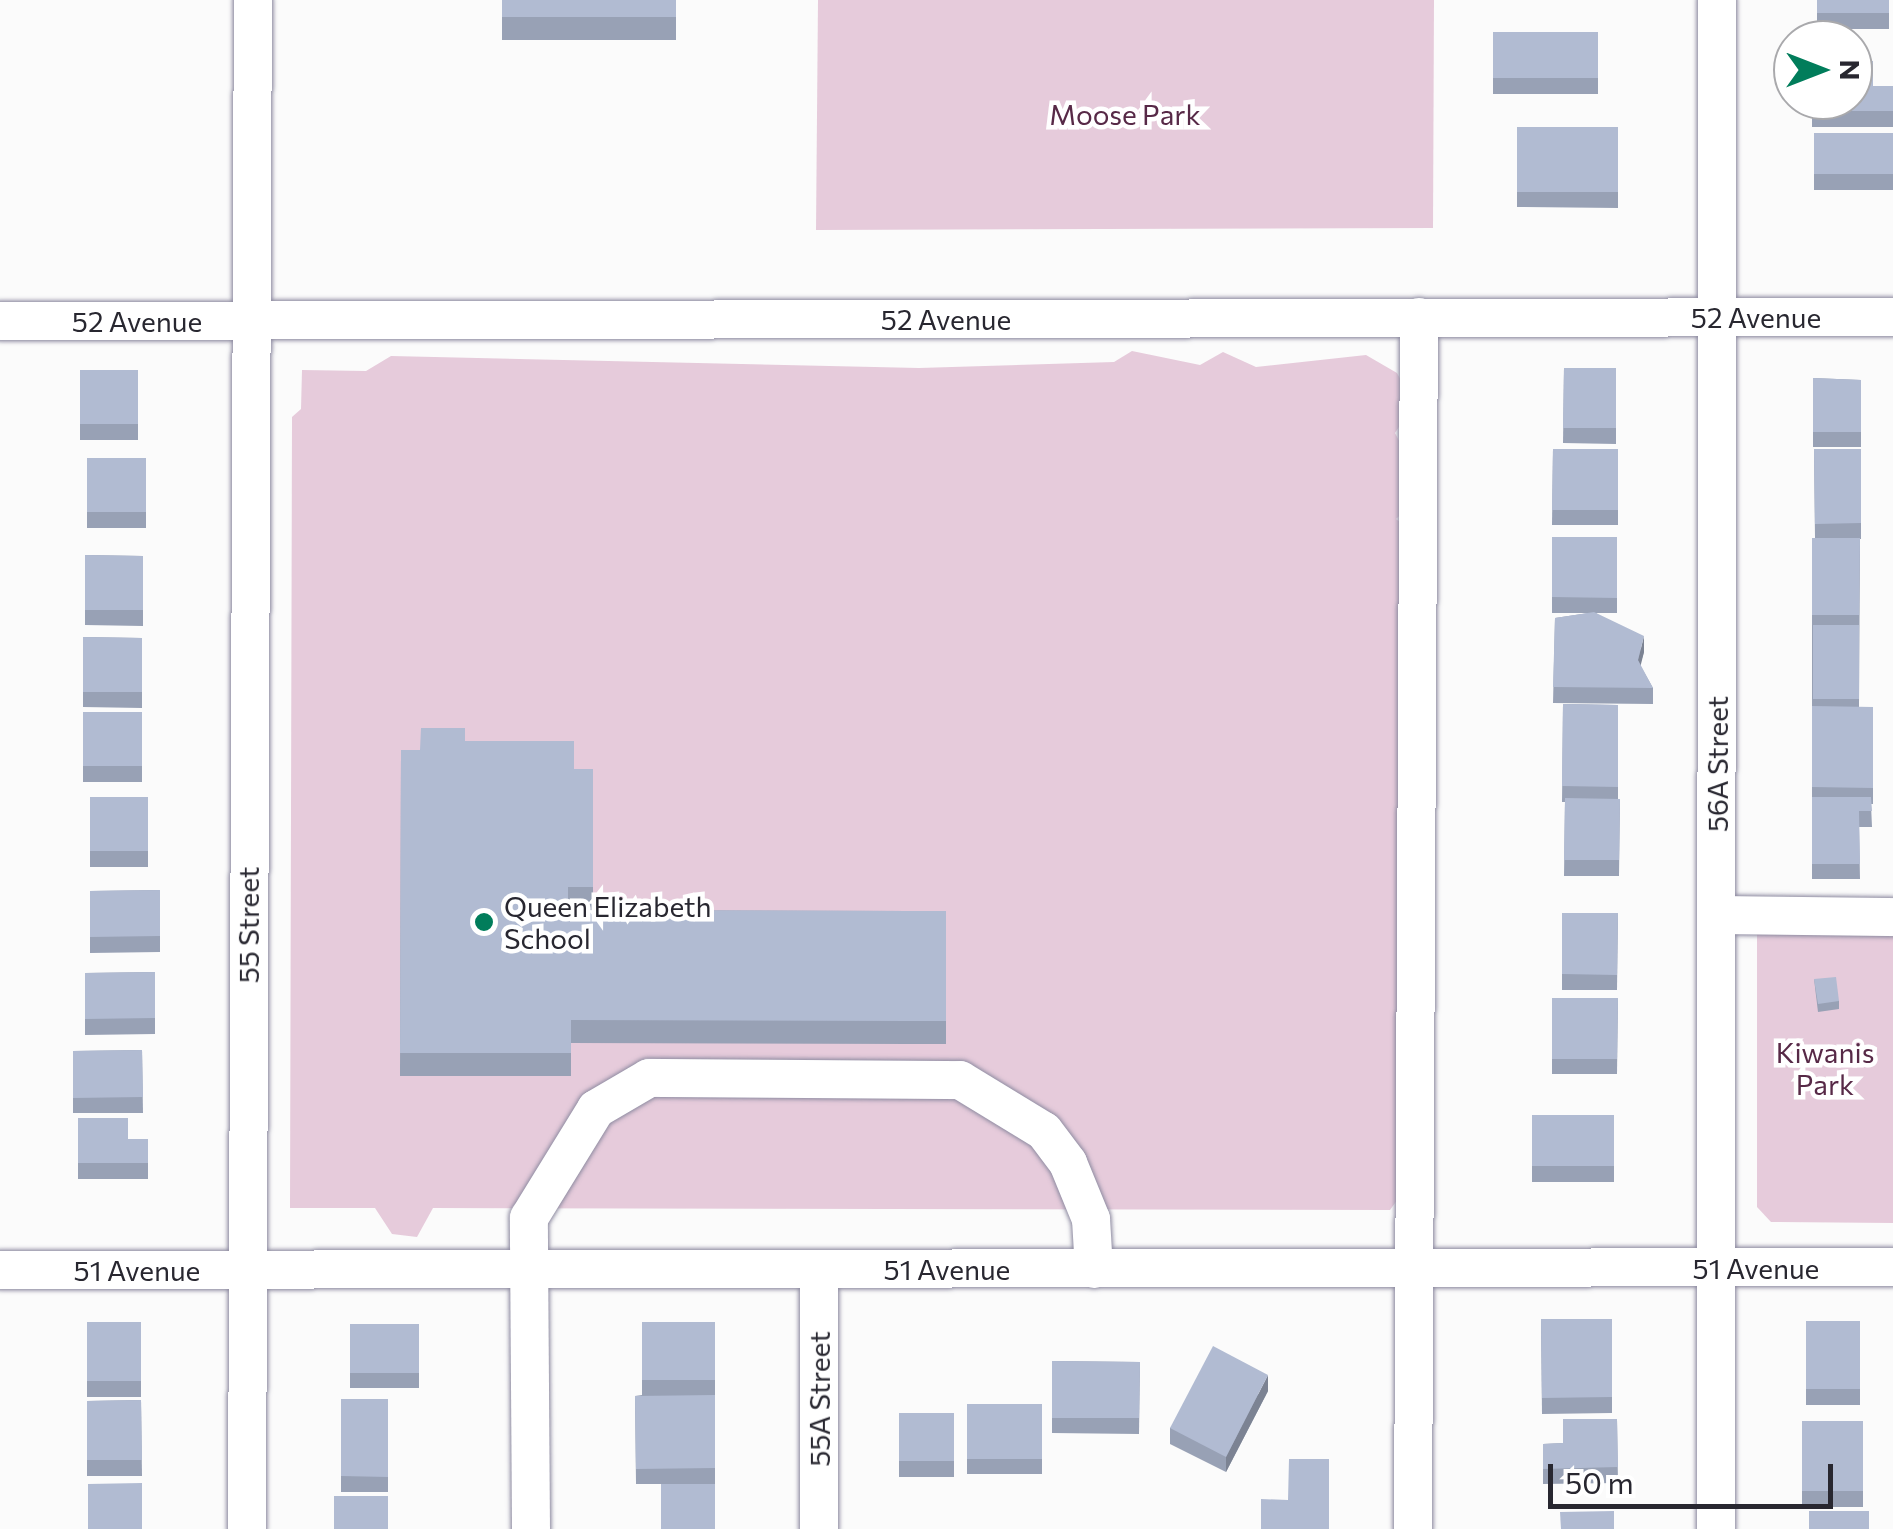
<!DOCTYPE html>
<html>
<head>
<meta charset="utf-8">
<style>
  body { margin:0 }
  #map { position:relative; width:1893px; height:1529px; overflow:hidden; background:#fbfbfb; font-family:Commissioner,sans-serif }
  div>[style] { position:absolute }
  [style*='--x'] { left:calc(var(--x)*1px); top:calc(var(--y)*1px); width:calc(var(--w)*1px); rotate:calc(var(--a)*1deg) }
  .green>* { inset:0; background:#e6cbdb }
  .roads { filter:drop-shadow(0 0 2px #8e8ba1) drop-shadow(0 0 2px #8e8ba1) }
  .minor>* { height:38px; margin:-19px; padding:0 19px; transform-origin:19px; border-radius:19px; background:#fff }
  .wall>* { inset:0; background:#98a1b5 }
  .shaded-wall>* { inset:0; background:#7c8393 }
  .building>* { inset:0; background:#b1bbd2 }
  .dots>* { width:28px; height:28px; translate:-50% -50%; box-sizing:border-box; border:5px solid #fff; border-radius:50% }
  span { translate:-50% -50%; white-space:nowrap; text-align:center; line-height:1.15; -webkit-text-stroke:9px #fff; paint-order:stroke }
  .park-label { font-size:28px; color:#572947 }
  .street-label { font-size:28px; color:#282730 }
  .poi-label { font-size:28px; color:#282730 }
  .left { translate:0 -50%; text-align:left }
  .north { position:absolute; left:1773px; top:20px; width:100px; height:100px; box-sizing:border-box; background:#fff; border:2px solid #a9a9ac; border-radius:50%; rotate:90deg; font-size:28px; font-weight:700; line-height:40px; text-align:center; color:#282730 }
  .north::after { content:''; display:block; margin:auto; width:35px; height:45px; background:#017d5b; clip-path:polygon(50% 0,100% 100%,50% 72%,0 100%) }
  .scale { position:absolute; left:1548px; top:1464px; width:285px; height:45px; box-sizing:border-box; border:5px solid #282730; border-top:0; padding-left:12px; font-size:30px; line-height:35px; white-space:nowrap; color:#282730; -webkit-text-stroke:8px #fff; paint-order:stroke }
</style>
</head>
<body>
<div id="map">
  <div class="green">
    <i style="clip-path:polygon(818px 0,1434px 0,1433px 228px,816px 230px)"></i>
    <i style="clip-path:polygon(1132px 351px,1200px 365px,1223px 352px,1256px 367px,1366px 355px,1397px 373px,1414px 404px,1395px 433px,1409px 460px,1407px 509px,1396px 519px,1411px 530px,1403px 1192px,1390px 1210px,433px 1208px,417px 1237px,392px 1234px,375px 1208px,290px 1208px,292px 417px,301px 409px,302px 370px,366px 371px,391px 356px,919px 368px,1114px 362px)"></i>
    <i style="clip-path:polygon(1757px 927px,1893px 928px,1893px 1223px,1771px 1222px,1757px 1207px)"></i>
  </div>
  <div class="roads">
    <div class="minor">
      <i style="--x:0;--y:321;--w:1893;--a:-0.12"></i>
      <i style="--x:1717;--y:915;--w:176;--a:0.7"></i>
      <i style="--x:819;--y:1269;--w:260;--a:90"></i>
      <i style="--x:0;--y:1270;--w:1893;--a:-0.09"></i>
      <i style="--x:247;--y:1529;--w:1529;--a:-89.78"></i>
      <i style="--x:531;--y:1529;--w:311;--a:-90.4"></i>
      <i style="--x:529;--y:1218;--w:128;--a:-58.4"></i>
      <i style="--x:596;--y:1109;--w:61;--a:-30.3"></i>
      <i style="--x:649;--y:1078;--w:311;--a:0.4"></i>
      <i style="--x:960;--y:1080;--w:98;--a:31.3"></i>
      <i style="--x:1044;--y:1131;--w:40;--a:53"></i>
      <i style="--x:1068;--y:1163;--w:61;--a:67.7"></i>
      <i style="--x:1091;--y:1219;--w:50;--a:86.6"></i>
      <i style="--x:1413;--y:1529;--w:1212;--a:-89.72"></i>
      <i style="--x:1716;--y:1529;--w:1529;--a:-89.96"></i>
    </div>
  </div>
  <div class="wall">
    <i style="clip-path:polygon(502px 0,676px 0,676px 40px,502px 40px)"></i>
    <i style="clip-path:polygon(1817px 0,1889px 0,1889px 29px,1817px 29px)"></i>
    <i style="clip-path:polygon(1493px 32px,1598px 32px,1598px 94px,1493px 94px)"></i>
    <i style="clip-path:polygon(1873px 86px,1893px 86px,1893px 127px,1812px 127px,1812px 100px)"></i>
    <i style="clip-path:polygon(1517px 127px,1618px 127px,1618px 208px,1517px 207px)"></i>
    <i style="clip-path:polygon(1814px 133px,1893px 133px,1893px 190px,1814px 190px)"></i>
    <i style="clip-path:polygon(1564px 368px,1616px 368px,1616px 444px,1563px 443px)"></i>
    <i style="clip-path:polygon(80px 370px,138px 370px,138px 440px,80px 440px)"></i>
    <i style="clip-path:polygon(1813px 378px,1861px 380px,1861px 447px,1813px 447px)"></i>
    <i style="clip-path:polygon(1553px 449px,1618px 449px,1618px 525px,1552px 525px)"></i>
    <i style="clip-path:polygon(1814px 449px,1861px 449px,1861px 539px,1860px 539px,1859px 707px,1873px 707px,1873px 804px,1871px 804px,1872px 827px,1859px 827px,1860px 879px,1812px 879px,1812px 538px,1815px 538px)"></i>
    <i style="clip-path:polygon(87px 458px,146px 458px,146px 528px,87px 528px)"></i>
    <i style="clip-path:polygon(1552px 537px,1617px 537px,1617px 613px,1596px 613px,1644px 652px,1640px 665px,1653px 688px,1653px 704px,1553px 703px,1555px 618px,1589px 613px,1552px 613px)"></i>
    <i style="clip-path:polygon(85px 555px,143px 556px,143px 626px,85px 625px)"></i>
    <i style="clip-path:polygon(83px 637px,142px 638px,142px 708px,83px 707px)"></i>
    <i style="clip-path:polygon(1563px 704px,1618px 705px,1618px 799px,1620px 799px,1619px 876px,1564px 876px,1565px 802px,1562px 802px)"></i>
    <i style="clip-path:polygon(83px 712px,142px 712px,142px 782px,83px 782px)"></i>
    <i style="clip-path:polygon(465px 741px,574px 769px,593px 769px,593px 910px,946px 911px,946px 1044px,571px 1043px,571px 1076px,400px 1076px,401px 750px,420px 750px)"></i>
    <i style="clip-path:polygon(90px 797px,148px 797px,148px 867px,90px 867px)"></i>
    <i style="clip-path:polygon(160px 890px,160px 952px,90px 953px,90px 891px)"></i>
    <i style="clip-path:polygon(1562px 913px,1618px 913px,1617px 990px,1562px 990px)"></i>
    <i style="clip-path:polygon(155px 972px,155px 1034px,85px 1035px,85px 973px)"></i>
    <i style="clip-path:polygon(1814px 979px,1839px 1001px,1839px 1009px,1818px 1012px)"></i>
    <i style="clip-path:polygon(1552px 998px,1618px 998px,1617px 1074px,1552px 1074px)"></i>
    <i style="clip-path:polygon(142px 1050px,143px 1113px,73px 1113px,73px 1051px)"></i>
    <i style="clip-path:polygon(1532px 1115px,1614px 1115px,1614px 1182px,1532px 1182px)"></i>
    <i style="clip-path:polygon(78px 1118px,128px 1139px,148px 1139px,148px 1179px,78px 1179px)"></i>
    <i style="clip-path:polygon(1541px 1319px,1612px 1319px,1612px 1413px,1542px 1414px)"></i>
    <i style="clip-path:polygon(1806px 1321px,1860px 1321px,1860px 1405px,1806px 1405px)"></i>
    <i style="clip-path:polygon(87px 1322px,141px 1322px,141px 1397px,87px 1397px)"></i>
    <i style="clip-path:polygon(642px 1322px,715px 1322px,715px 1484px,636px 1484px,635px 1396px,642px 1395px)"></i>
    <i style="clip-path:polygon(350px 1324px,419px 1324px,419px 1388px,350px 1388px)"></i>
    <i style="clip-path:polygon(1052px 1361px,1140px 1362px,1139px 1434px,1052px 1433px)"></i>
    <i style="clip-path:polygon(1268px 1391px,1226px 1472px,1170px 1444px,1170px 1428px)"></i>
    <i style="clip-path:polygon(341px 1399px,388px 1399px,388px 1492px,341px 1492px)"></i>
    <i style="clip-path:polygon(141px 1400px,142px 1476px,87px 1476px,87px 1401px)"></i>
    <i style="clip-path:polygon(967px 1404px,1042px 1404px,1042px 1474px,967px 1474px)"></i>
    <i style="clip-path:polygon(899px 1413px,954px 1413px,954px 1477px,899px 1477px)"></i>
    <i style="clip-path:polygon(1617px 1419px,1618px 1483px,1543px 1484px,1543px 1444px,1563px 1443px)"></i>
    <i style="clip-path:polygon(1802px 1421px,1863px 1421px,1863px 1507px,1802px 1507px)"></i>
  </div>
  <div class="shaded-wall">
    <i style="clip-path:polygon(1644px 636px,1644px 652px,1638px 676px,1638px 660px)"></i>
    <i style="clip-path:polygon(1268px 1375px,1268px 1391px,1226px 1472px,1226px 1457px)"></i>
  </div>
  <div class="building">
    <i style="clip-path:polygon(502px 0,676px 0,676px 17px,502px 17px)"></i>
    <i style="clip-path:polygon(1817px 0,1889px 0,1889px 13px,1817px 13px)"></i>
    <i style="clip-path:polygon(1493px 32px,1598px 32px,1598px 78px,1493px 78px)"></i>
    <i style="clip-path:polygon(1853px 61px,1873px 61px,1873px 86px,1893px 86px,1893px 111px,1812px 111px,1812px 100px,1853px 100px)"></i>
    <i style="clip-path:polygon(1517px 127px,1618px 127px,1618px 192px,1517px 192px)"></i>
    <i style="clip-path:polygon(1814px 133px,1893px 133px,1893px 174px,1814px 174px)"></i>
    <i style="clip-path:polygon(1564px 368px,1616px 368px,1616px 428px,1563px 428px)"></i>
    <i style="clip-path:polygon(80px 370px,138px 370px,138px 424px,80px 424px)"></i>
    <i style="clip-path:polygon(1813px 378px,1861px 380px,1861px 432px,1813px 432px)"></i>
    <i style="clip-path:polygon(1553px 449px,1618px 449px,1618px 510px,1552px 510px)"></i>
    <i style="clip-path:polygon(1814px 449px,1861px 449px,1861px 523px,1815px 524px)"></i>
    <i style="clip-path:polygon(87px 458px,146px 458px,146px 512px,87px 512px)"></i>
    <i style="clip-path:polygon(1552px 537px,1617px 537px,1617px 598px,1552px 597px)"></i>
    <i style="clip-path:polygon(1812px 538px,1860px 538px,1859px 615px,1812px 615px)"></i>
    <i style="clip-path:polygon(85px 555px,143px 556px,143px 610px,85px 610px)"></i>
    <i style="clip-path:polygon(1594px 612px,1644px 636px,1638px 660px,1653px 688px,1553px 687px,1555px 618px)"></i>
    <i style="clip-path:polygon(1813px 625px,1859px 625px,1859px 699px,1813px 699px)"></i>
    <i style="clip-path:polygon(83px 637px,142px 638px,142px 692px,83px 692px)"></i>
    <i style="clip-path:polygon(1563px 704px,1618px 705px,1618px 787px,1562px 786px)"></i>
    <i style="clip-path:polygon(1812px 706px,1873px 707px,1873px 788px,1812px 787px)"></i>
    <i style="clip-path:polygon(83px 712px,142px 712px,142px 766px,83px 766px)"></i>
    <i style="clip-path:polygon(421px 728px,465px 728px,465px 741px,574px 741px,574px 769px,593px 769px,593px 887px,568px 887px,568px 910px,946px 911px,946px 1021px,571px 1020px,571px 1053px,400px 1053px,401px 750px,420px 750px)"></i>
    <i style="clip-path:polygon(90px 797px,148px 797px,148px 851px,90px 851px)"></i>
    <i style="clip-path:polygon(1812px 797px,1871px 797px,1872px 811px,1859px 811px,1860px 864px,1812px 864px)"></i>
    <i style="clip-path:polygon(1565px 798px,1620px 799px,1619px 860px,1564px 860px)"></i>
    <i style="clip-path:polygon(160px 890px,160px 936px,90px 937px,90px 891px)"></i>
    <i style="clip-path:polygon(1562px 913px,1618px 913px,1617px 975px,1562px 974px)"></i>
    <i style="clip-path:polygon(155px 972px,155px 1018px,85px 1019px,85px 973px)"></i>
    <i style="clip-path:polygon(1836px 977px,1839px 1001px,1818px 1004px,1814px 979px)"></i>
    <i style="clip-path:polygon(1552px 998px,1618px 998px,1617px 1059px,1552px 1059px)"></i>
    <i style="clip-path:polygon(142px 1050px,143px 1097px,73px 1098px,73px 1051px)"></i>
    <i style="clip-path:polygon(1532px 1115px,1614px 1115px,1614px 1166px,1532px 1166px)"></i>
    <i style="clip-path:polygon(78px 1118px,128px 1118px,128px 1139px,148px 1139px,148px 1163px,78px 1163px)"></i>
    <i style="clip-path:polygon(1541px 1319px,1612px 1319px,1612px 1397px,1542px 1398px)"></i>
    <i style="clip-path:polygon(1806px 1321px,1860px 1321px,1860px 1389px,1806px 1389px)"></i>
    <i style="clip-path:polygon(87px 1322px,141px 1322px,141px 1381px,87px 1381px)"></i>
    <i style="clip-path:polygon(642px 1322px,715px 1322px,715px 1380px,642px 1380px)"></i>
    <i style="clip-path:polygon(350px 1324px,419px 1324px,419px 1373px,350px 1373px)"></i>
    <i style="clip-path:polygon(1213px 1346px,1268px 1375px,1226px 1457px,1170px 1428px)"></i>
    <i style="clip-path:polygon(1052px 1361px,1140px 1362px,1139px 1418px,1052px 1418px)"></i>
    <i style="clip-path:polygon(715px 1395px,715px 1468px,636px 1469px,635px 1396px)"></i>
    <i style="clip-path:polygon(341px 1399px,388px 1399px,388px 1477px,341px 1476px)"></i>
    <i style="clip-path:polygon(141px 1400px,142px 1460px,87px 1460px,87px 1401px)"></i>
    <i style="clip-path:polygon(967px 1404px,1042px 1404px,1042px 1459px,967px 1459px)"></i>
    <i style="clip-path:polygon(899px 1413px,954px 1413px,954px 1461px,899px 1461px)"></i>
    <i style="clip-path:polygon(1563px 1419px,1617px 1419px,1618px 1467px,1543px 1469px,1543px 1444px,1563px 1443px)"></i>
    <i style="clip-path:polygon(1802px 1421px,1863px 1421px,1863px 1491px,1802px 1491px)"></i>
    <i style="clip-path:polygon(1289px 1459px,1329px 1459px,1329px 1529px,1261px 1529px,1261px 1499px,1288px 1500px)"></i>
    <i style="clip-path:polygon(142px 1483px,142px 1529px,88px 1529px,88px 1484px)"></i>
    <i style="clip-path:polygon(661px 1484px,715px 1484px,715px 1529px,661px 1529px)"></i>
    <i style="clip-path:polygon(334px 1496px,388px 1496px,388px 1529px,334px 1529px)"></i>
    <i style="clip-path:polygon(1614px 1511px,1614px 1529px,1561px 1529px,1560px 1512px)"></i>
    <i style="clip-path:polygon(1809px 1511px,1869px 1511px,1869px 1529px,1809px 1529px)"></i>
  </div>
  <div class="dots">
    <i style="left:484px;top:922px;background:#017d5b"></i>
  </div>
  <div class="park-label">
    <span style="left:1125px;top:114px">Moose Park</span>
    <span style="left:1825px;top:1068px">Kiwanis<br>Park</span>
  </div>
  <div class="street-label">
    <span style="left:1756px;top:317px">52 Avenue</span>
    <span style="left:946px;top:319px">52 Avenue</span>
    <span style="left:137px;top:321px">52 Avenue</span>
    <span style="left:1717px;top:764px;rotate:-90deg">56A Street</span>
    <span style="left:248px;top:925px;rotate:-90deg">55 Street</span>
    <span style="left:1756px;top:1268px">51 Avenue</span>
    <span style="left:947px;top:1269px">51 Avenue</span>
    <span style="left:137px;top:1270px">51 Avenue</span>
    <span style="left:819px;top:1399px;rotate:-90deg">55A Street</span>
  </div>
  <div class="poi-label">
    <span class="left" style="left:504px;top:922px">Queen Elizabeth<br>School</span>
  </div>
  <div class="north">N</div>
  <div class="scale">50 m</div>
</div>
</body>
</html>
